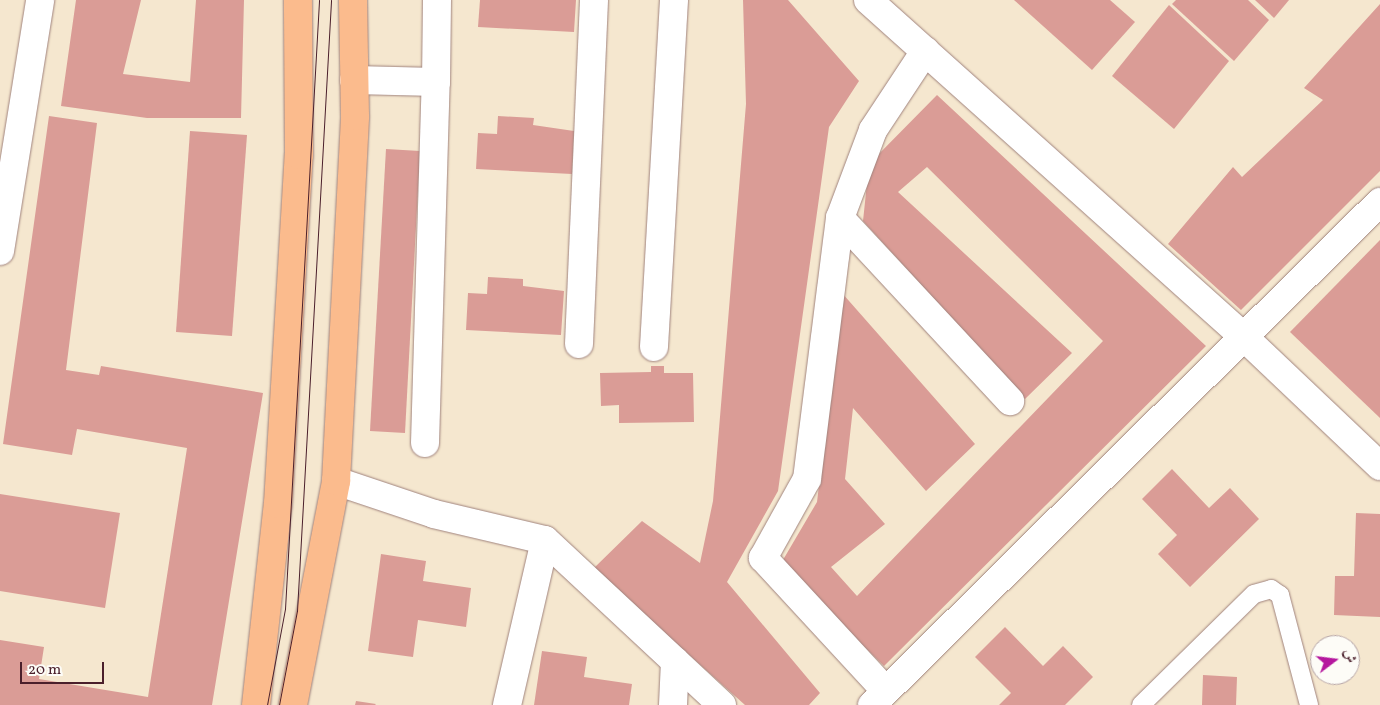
<!DOCTYPE html>
<html>
<head>
<meta charset="utf-8">
<style>
  body { margin:0 }
  #map { position:relative; width:1380px; height:705px; overflow:hidden; background:#f5e7cf; font-family:Vollkorn,Amiri,serif }
  div>[style] { position:absolute }
  [style*='--x'] { left:calc(var(--x)*1px); top:calc(var(--y)*1px); width:calc(var(--w)*1px); rotate:calc(var(--a)*1deg) }
  .building>* { inset:0; background:#da9c96 }
  .roads { filter:drop-shadow(0 0 1px #a0837d) drop-shadow(0 0 1px #a0837d) }
  .service>* { height:18px; margin:-9px; padding:0 9px; transform-origin:9px; border-radius:9px; background:#fff }
  .minor>* { height:28px; margin:-14px; padding:0 14px; transform-origin:14px; border-radius:14px; background:#fff }
  .primary>* { height:28px; margin:-14px; padding:0 14px; transform-origin:14px; border-radius:14px; background:#fbbb8d }
  .tram>* { height:1px; margin:-0.5px; padding:0 0.5px; transform-origin:0.5px; border-radius:0.5px; background:#4a1f2b }
  span { translate:-50% -50%; white-space:nowrap; text-align:center; line-height:1.15; -webkit-text-stroke:4.5px #fdfcf7; paint-order:stroke }
  .north { position:absolute; left:1310px; top:635px; width:50px; height:50px; box-sizing:border-box; background:#fdfcf7; border:1px solid #b5a4a5; border-radius:50%; rotate:75deg; font-size:14px; font-weight:700; line-height:20px; text-align:center; color:#4a1f2b }
  .north::after { content:''; display:block; margin:auto; width:18px; height:22px; background:#b5179e; clip-path:polygon(50% 0,100% 100%,50% 72%,0 100%) }
  .scale { position:absolute; left:20px; top:662px; width:84px; height:22px; box-sizing:border-box; border:2px solid #4a1f2b; border-top:0; padding-left:6px; font-size:15px; line-height:18px; white-space:nowrap; color:#4a1f2b; -webkit-text-stroke:4px #fdfcf7; paint-order:stroke }
</style>
</head>
<body>
<div id="map">
  <div class="building">
    <i style="clip-path:polygon(76px 0,141px 0,123px 74px,190px 82px,196px 0,244px 0,241px 118px,147px 118px,61px 106px)"></i>
    <i style="clip-path:polygon(480px 0,576px 0,574px 32px,478px 27px)"></i>
    <i style="clip-path:polygon(743px 0,788px 0,859px 81px,829px 127px,778px 491px,727px 582px,820px 693px,809px 705px,745px 705px,593px 569px,642px 521px,700px 563px,713px 501px,746px 104px)"></i>
    <i style="clip-path:polygon(1014px 0,1110px 0,1135px 22px,1092px 70px)"></i>
    <i style="clip-path:polygon(1176px 0,1248px 0,1269px 20px,1234px 61px,1172px 4px)"></i>
    <i style="clip-path:polygon(1255px 0,1289px 0,1274px 18px)"></i>
    <i style="clip-path:polygon(1380px 4px,1380px 171px,1241px 310px,1168px 244px,1233px 167px,1242px 177px,1323px 100px,1304px 88px)"></i>
    <i style="clip-path:polygon(1169px 5px,1229px 61px,1174px 129px,1112px 76px)"></i>
    <i style="clip-path:polygon(937px 95px,1206px 346px,884px 666px,780px 565px,817px 502px,842px 293px,975px 444px,926px 491px,853px 408px,845px 479px,885px 524px,831px 567px,857px 596px,1103px 341px,927px 167px,898px 192px,1072px 353px,1025px 399px,863px 221px,869px 164px)"></i>
    <i style="clip-path:polygon(49px 116px,97px 123px,66px 370px,99px 375px,101px 366px,263px 393px,212px 705px,0 705px,0 640px,44px 647px,39px 679px,148px 697px,187px 448px,77px 429px,72px 455px,3px 444px)"></i>
    <i style="clip-path:polygon(498px 116px,534px 118px,533px 125px,574px 131px,572px 174px,476px 169px,478px 133px,497px 134px)"></i>
    <i style="clip-path:polygon(190px 131px,247px 135px,232px 336px,176px 332px)"></i>
    <i style="clip-path:polygon(386px 149px,420px 151px,405px 433px,370px 431px)"></i>
    <i style="clip-path:polygon(1380px 240px,1380px 418px,1290px 332px)"></i>
    <i style="clip-path:polygon(488px 277px,523px 279px,523px 286px,564px 291px,561px 335px,466px 330px,468px 293px,487px 294px)"></i>
    <i style="clip-path:polygon(651px 366px,664px 366px,664px 373px,693px 373px,694px 422px,619px 423px,619px 405px,601px 406px,600px 373px,651px 372px)"></i>
    <i style="clip-path:polygon(1172px 469px,1209px 508px,1230px 488px,1259px 519px,1190px 587px,1158px 554px,1177px 535px,1142px 499px)"></i>
    <i style="clip-path:polygon(0 494px,120px 513px,105px 608px,0 591px)"></i>
    <i style="clip-path:polygon(1356px 513px,1380px 514px,1380px 617px,1334px 615px,1335px 576px,1354px 576px)"></i>
    <i style="clip-path:polygon(381px 554px,426px 561px,423px 581px,471px 588px,466px 627px,418px 620px,413px 657px,368px 651px)"></i>
    <i style="clip-path:polygon(1005px 627px,1043px 666px,1063px 646px,1093px 677px,1065px 705px,999px 705px,1011px 693px,975px 657px)"></i>
    <i style="clip-path:polygon(542px 651px,587px 657px,584px 677px,632px 684px,629px 705px,534px 705px)"></i>
    <i style="clip-path:polygon(1203px 675px,1237px 677px,1236px 705px,1202px 705px)"></i>
    <i style="clip-path:polygon(356px 701px,376px 704px,375px 705px,355px 705px)"></i>
  </div>
  <div class="roads">
    <div class="service">
      <i style="--x:1141;--y:705;--w:158;--a:-44.5"></i>
      <i style="--x:1254;--y:594;--w:18;--a:-16"></i>
      <i style="--x:1271;--y:589;--w:11;--a:34"></i>
      <i style="--x:1280;--y:595;--w:114;--a:75.2"></i>
    </div>
    <div class="minor">
      <i style="--x:868;--y:0;--w:506;--a:41.88"></i>
      <i style="--x:1245;--y:338;--w:186;--a:43.5"></i>
      <i style="--x:354;--y:80;--w:82;--a:1.4"></i>
      <i style="--x:436;--y:82;--w:82;--a:-89.3"></i>
      <i style="--x:840;--y:218;--w:250;--a:47.1"></i>
      <i style="--x:0;--y:251;--w:254;--a:-80.9"></i>
      <i style="--x:579;--y:344;--w:344;--a:-87.5"></i>
      <i style="--x:654;--y:347;--w:348;--a:-86.7"></i>
      <i style="--x:425;--y:443;--w:361;--a:-88.3"></i>
      <i style="--x:336;--y:481;--w:103;--a:18.6"></i>
      <i style="--x:434;--y:514;--w:114;--a:13.2"></i>
      <i style="--x:545;--y:540;--w:242;--a:43"></i>
      <i style="--x:885;--y:690;--w:180;--a:-132.7"></i>
      <i style="--x:763;--y:558;--w:90;--a:-60.9"></i>
      <i style="--x:807;--y:479;--w:263;--a:-82.8"></i>
      <i style="--x:840;--y:218;--w:94;--a:-69.4"></i>
      <i style="--x:873;--y:130;--w:95;--a:-56.6"></i>
      <i style="--x:507;--y:705;--w:169;--a:-77"></i>
      <i style="--x:673;--y:705;--w:44;--a:-87.4"></i>
      <i style="--x:872;--y:705;--w:715;--a:-44.72"></i>
    </div>
    <div class="primary">
      <i style="--x:256;--y:705;--w:202;--a:-83.8"></i>
      <i style="--x:278;--y:504;--w:350;--a:-86.6"></i>
      <i style="--x:299;--y:155;--w:155;--a:-90.4"></i>
      <i style="--x:293;--y:705;--w:228;--a:-79.1"></i>
      <i style="--x:336;--y:481;--w:365;--a:-87"></i>
      <i style="--x:355;--y:116;--w:116;--a:-91"></i>
    </div>
  </div>
  <div class="tram">
    <i style="--x:267;--y:705;--w:98;--a:-79.4"></i>
    <i style="--x:285;--y:609;--w:610;--a:-86.8"></i>
    <i style="--x:279;--y:705;--w:96;--a:-79.2"></i>
    <i style="--x:297;--y:611;--w:612;--a:-86.81"></i>
  </div>
  <div class="north">ش</div>
  <div class="scale">20 m</div>
</div>
</body>
</html>
